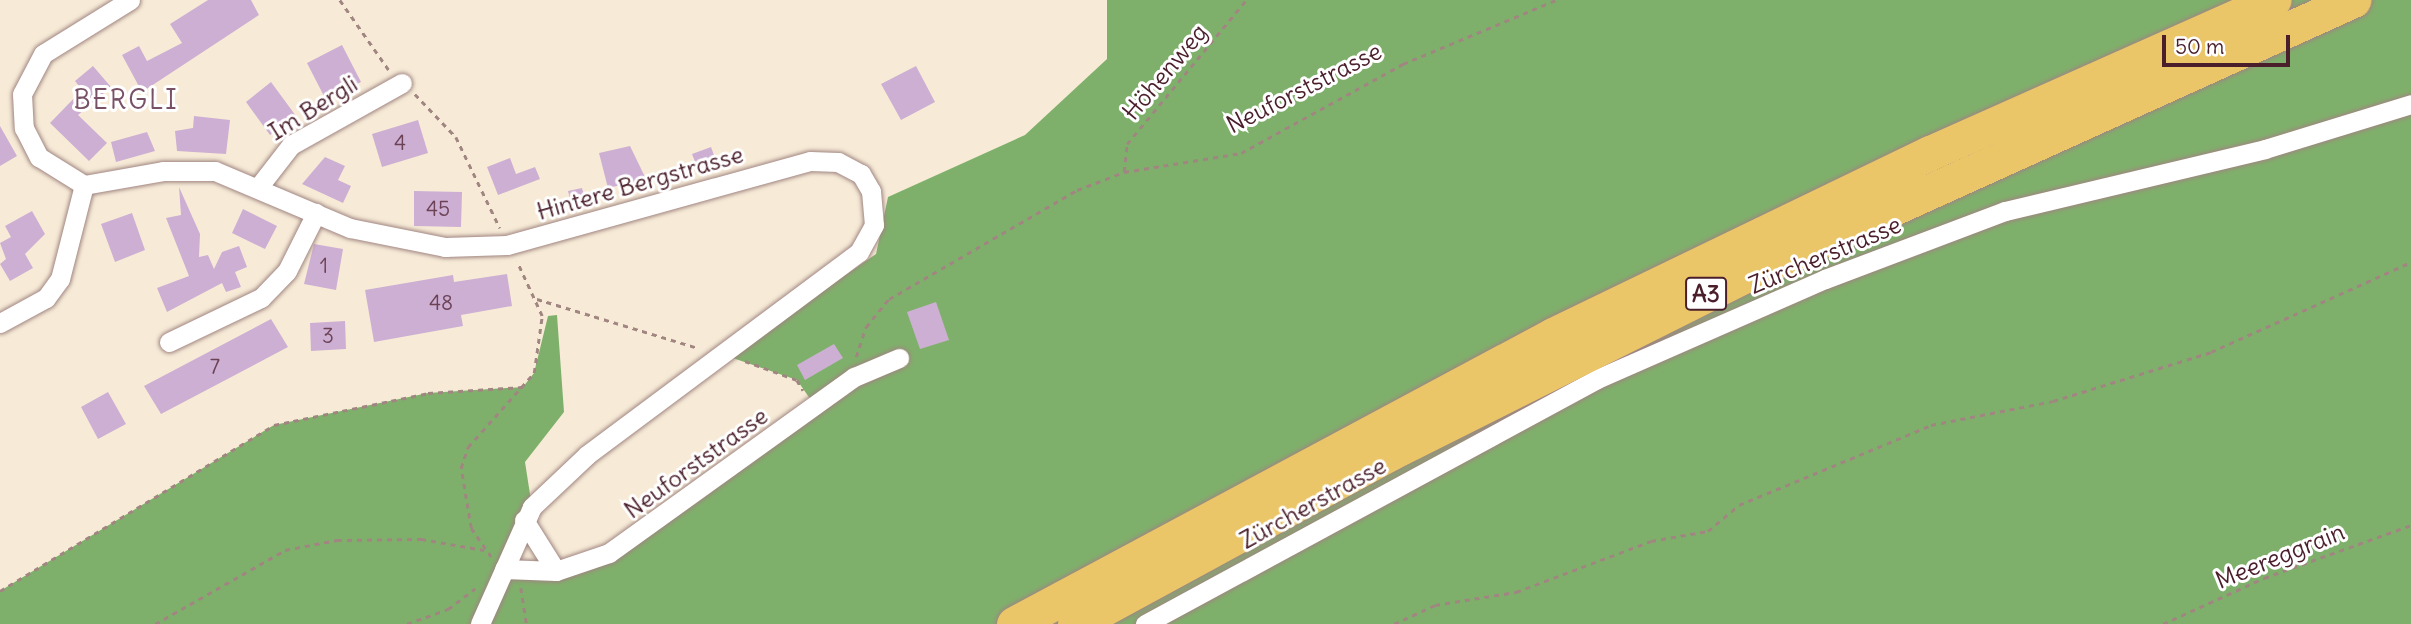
<!DOCTYPE html>
<html>
<head>
<meta charset="utf-8">
<style>
  body { margin:0 }
  #map { position:relative; width:2411px; height:624px; overflow:hidden; background:#f7ebd7; font-family:Delius,sans-serif }
  div>[style] { position:absolute }
  [style*='--x'] { left:calc(var(--x)*1px); top:calc(var(--y)*1px); width:calc(var(--w)*1px); rotate:calc(var(--a)*1deg) }
  .forest>* { inset:0; background:#7fb06b }
  .building>* { inset:0; background:#cdafd4 }
  .path>* { height:2.5px; margin-top:-1.25px; transform-origin:0; background:repeating-linear-gradient(90deg,#a08581 0 5px,transparent 0 10px) }
  .roads { filter:drop-shadow(0 0 2px #a08581) drop-shadow(0 0 2px #a08581) }
  .street>* { height:19px; margin:-9.5px; padding:0 9.5px; transform-origin:9.5px; border-radius:9.5px; background:#fff }
  .highway>* { height:35px; margin:-17.5px; padding:0 17.5px; transform-origin:17.5px; border-radius:17.5px; background:#ebc669 }
  span { translate:-50% -50%; white-space:nowrap; text-align:center; line-height:1.15; -webkit-text-stroke:6px #fff; paint-order:stroke }
  .number-label { font-size:21px; color:#6b4355 }
  .number-label span { -webkit-text-stroke-width:0 }
  .shield-label span { padding:2px 5px; background:#fff; border:2px solid; border-radius:5px; -webkit-text-stroke-width:0 }
  .shield-label { font-size:23px; color:#4a1f2b; font-weight:700 }
  .street-label { font-size:24px; color:#4a1f2b }
  .neighbourhood-label { font-size:26px; color:#785166; letter-spacing:2px }
  .scale { position:absolute; left:2162px; top:35px; width:128px; height:32px; box-sizing:border-box; border:4px solid #4a1f2b; border-top:0; padding-left:9px; font-size:21px; line-height:24px; white-space:nowrap; color:#4a1f2b; -webkit-text-stroke:5px #fff; paint-order:stroke }
</style>
</head>
<body>
<div id="map">
  <div class="forest">
    <i style="clip-path:polygon(1107px 0,2411px 0,2411px 624px,0 624px,0 591px,274px 425px,428px 393px,523px 387px,534px 373px,548px 316px,557px 315px,564px 412px,525px 462px,532px 507px,504px 569px,580px 564px,815px 406px,797px 380px,727px 356px,876px 254px,888px 197px,1025px 135px,1107px 59px)"></i>
  </div>
  <div class="building">
    <i style="clip-path:polygon(208px 0,251px 0,259px 15px,142px 92px,122px 55px,139px 46px,147px 61px,182px 43px,170px 24px)"></i>
    <i style="clip-path:polygon(342px 45px,361px 82px,326px 100px,307px 63px)"></i>
    <i style="clip-path:polygon(93px 66px,111px 87px,78px 115px,107px 143px,89px 161px,50px 123px,82px 90px,75px 81px)"></i>
    <i style="clip-path:polygon(916px 66px,935px 102px,901px 120px,881px 84px)"></i>
    <i style="clip-path:polygon(271px 82px,296px 116px,270px 135px,246px 102px)"></i>
    <i style="clip-path:polygon(194px 116px,230px 120px,226px 154px,177px 151px,175px 131px,193px 128px)"></i>
    <i style="clip-path:polygon(418px 120px,428px 153px,382px 167px,372px 134px)"></i>
    <i style="clip-path:polygon(0 126px,17px 156px,0 166px)"></i>
    <i style="clip-path:polygon(147px 132px,155px 151px,116px 162px,111px 142px)"></i>
    <i style="clip-path:polygon(630px 146px,646px 179px,608px 188px,599px 153px)"></i>
    <i style="clip-path:polygon(711px 147px,716px 161px,697px 167px,692px 154px)"></i>
    <i style="clip-path:polygon(325px 157px,345px 166px,338px 180px,351px 186px,343px 203px,302px 184px)"></i>
    <i style="clip-path:polygon(510px 158px,516px 174px,535px 167px,540px 179px,498px 195px,487px 167px)"></i>
    <i style="clip-path:polygon(179px 187px,200px 234px,199px 257px,208px 255px,214px 269px,222px 252px,239px 246px,247px 267px,235px 272px,241px 287px,226px 292px,222px 283px,167px 312px,157px 288px,189px 276px,166px 218px,181px 215px)"></i>
    <i style="clip-path:polygon(582px 188px,587px 207px,573px 210px,568px 191px)"></i>
    <i style="clip-path:polygon(414px 191px,462px 192px,461px 227px,414px 226px)"></i>
    <i style="clip-path:polygon(243px 209px,277px 226px,265px 249px,232px 233px)"></i>
    <i style="clip-path:polygon(32px 211px,45px 234px,25px 254px,33px 268px,10px 281px,0 264px,6px 259px,0 243px,11px 237px,5px 226px)"></i>
    <i style="clip-path:polygon(132px 213px,145px 250px,115px 262px,101px 224px)"></i>
    <i style="clip-path:polygon(314px 244px,343px 249px,336px 290px,304px 284px)"></i>
    <i style="clip-path:polygon(507px 274px,512px 306px,461px 315px,463px 326px,374px 342px,365px 290px,453px 275px,454px 282px)"></i>
    <i style="clip-path:polygon(936px 302px,949px 340px,920px 349px,907px 312px)"></i>
    <i style="clip-path:polygon(271px 319px,288px 347px,161px 414px,144px 386px)"></i>
    <i style="clip-path:polygon(345px 321px,346px 349px,311px 351px,310px 323px)"></i>
    <i style="clip-path:polygon(834px 344px,843px 358px,805px 380px,797px 365px)"></i>
    <i style="clip-path:polygon(108px 392px,126px 424px,98px 439px,81px 407px)"></i>
  </div>
  <div class="path">
    <i style="--x:340;--y:0;--w:85;--a:55"></i>
    <i style="--x:415;--y:94;--w:59;--a:46.4"></i>
    <i style="--x:456;--y:137;--w:101;--a:64.2"></i>
    <i style="--x:1124;--y:172;--w:28;--a:-84"></i>
    <i style="--x:1127;--y:144;--w:187;--a:-50.4"></i>
    <i style="--x:537;--y:299;--w:168;--a:16.9"></i>
    <i style="--x:856;--y:357;--w:32;--a:-72"></i>
    <i style="--x:866;--y:327;--w:36;--a:-51"></i>
    <i style="--x:889;--y:299;--w:217;--a:-30.1"></i>
    <i style="--x:1077;--y:190;--w:50;--a:-21"></i>
    <i style="--x:1124;--y:172;--w:119;--a:-9.2"></i>
    <i style="--x:1241;--y:153;--w:185;--a:-28.8"></i>
    <i style="--x:1403;--y:64;--w:166;--a:-22.7"></i>
    <i style="--x:745;--y:361;--w:55;--a:20.1"></i>
    <i style="--x:797;--y:380;--w:12;--a:59"></i>
    <i style="--x:491;--y:557;--w:35;--a:-125"></i>
    <i style="--x:471;--y:528;--w:61;--a:-99.5"></i>
    <i style="--x:461;--y:468;--w:22;--a:-72"></i>
    <i style="--x:468;--y:447;--w:99;--a:-48.3"></i>
    <i style="--x:534;--y:373;--w:58;--a:-82"></i>
    <i style="--x:542;--y:316;--w:60;--a:-114.8"></i>
    <i style="--x:521;--y:588;--w:36;--a:81"></i>
    <i style="--x:0;--y:591;--w:320;--a:-31.2"></i>
    <i style="--x:274;--y:425;--w:157;--a:-11.7"></i>
    <i style="--x:428;--y:393;--w:95;--a:-3.6"></i>
    <i style="--x:155;--y:624;--w:150;--a:-29.6"></i>
    <i style="--x:285;--y:550;--w:53;--a:-10.9"></i>
    <i style="--x:337;--y:540;--w:84;--a:-0.7"></i>
    <i style="--x:421;--y:539;--w:64;--a:9.9"></i>
    <i style="--x:407;--y:624;--w:44;--a:-20.1"></i>
    <i style="--x:448;--y:609;--w:34;--a:-37"></i>
    <i style="--x:1394;--y:624;--w:45;--a:-24.9"></i>
    <i style="--x:1435;--y:605;--w:82;--a:-9.1"></i>
    <i style="--x:1516;--y:592;--w:144;--a:-20.7"></i>
    <i style="--x:1651;--y:541;--w:58;--a:-10"></i>
    <i style="--x:1708;--y:531;--w:40;--a:-40"></i>
    <i style="--x:1739;--y:505;--w:208;--a:-22.6"></i>
    <i style="--x:1931;--y:425;--w:124;--a:-11.1"></i>
    <i style="--x:2053;--y:401;--w:165;--a:-17.2"></i>
    <i style="--x:2211;--y:352;--w:219;--a:-24.2"></i>
    <i style="--x:2163;--y:624;--w:111;--a:-24.5"></i>
    <i style="--x:2264;--y:578;--w:156;--a:-19.8"></i>
  </div>
  <div class="roads">
    <div class="street">
      <i style="--x:130;--y:0;--w:102;--a:148.2"></i>
      <i style="--x:43;--y:54;--w:45;--a:117.7"></i>
      <i style="--x:22;--y:94;--w:34;--a:87"></i>
      <i style="--x:24;--y:128;--w:33;--a:63"></i>
      <i style="--x:39;--y:157;--w:53;--a:31.9"></i>
      <i style="--x:84;--y:185;--w:80;--a:-10"></i>
      <i style="--x:163;--y:171;--w:52;--a:0"></i>
      <i style="--x:215;--y:171;--w:147;--a:22.9"></i>
      <i style="--x:350;--y:228;--w:97;--a:11.3"></i>
      <i style="--x:445;--y:247;--w:62;--a:-1.8"></i>
      <i style="--x:507;--y:245;--w:314;--a:-15.5"></i>
      <i style="--x:810;--y:161;--w:28;--a:2"></i>
      <i style="--x:838;--y:162;--w:26;--a:28"></i>
      <i style="--x:861;--y:174;--w:20;--a:60"></i>
      <i style="--x:871;--y:191;--w:34;--a:85"></i>
      <i style="--x:874;--y:225;--w:31;--a:119"></i>
      <i style="--x:859;--y:252;--w:339;--a:143.3"></i>
      <i style="--x:587;--y:455;--w:76;--a:136.6"></i>
      <i style="--x:532;--y:507;--w:128;--a:114"></i>
      <i style="--x:260;--y:185;--w:51;--a:-52.2"></i>
      <i style="--x:291;--y:145;--w:127;--a:-29.2"></i>
      <i style="--x:0;--y:323;--w:52;--a:-28.5"></i>
      <i style="--x:46;--y:298;--w:24;--a:-54"></i>
      <i style="--x:60;--y:279;--w:97;--a:-75.7"></i>
      <i style="--x:169;--y:342;--w:102;--a:-25.6"></i>
      <i style="--x:261;--y:298;--w:37;--a:-46"></i>
      <i style="--x:287;--y:271;--w:65;--a:-63.4"></i>
      <i style="--x:524;--y:520;--w:60;--a:57.9"></i>
      <i style="--x:504;--y:569;--w:52;--a:2.2"></i>
      <i style="--x:556;--y:571;--w:56;--a:-18.8"></i>
      <i style="--x:609;--y:553;--w:302;--a:-35.7"></i>
      <i style="--x:854;--y:377;--w:49;--a:-22.9"></i>
      <i style="--x:1145;--y:624;--w:514;--a:-28.46"></i>
      <i style="--x:1597;--y:379;--w:249;--a:-23.7"></i>
      <i style="--x:1825;--y:279;--w:192;--a:-20.7"></i>
      <i style="--x:2005;--y:211;--w:267;--a:-13.4"></i>
      <i style="--x:2265;--y:149;--w:153;--a:-17.1"></i>
    </div>
    <div class="highway">
      <i style="--x:1014;--y:624;--w:612;--a:-28.2"></i>
      <i style="--x:1553;--y:335;--w:419;--a:-25.8"></i>
      <i style="--x:1930;--y:153;--w:376;--a:-24"></i>
      <i style="--x:1075;--y:624;--w:361;--a:-28.5"></i>
      <i style="--x:1392;--y:452;--w:393;--a:-26.6"></i>
      <i style="--x:1743;--y:276;--w:670;--a:-24.34"></i>
    </div>
  </div>
  <div class="number-label">
    <span style="left:400px;top:143px">4</span>
    <span style="left:438px;top:209px">45</span>
    <span style="left:324px;top:266px">1</span>
    <span style="left:441px;top:303px">48</span>
    <span style="left:328px;top:336px">3</span>
    <span style="left:215px;top:367px">7</span>
  </div>
  <div class="shield-label">
    <span style="left:1706px;top:294px">A3</span>
  </div>
  <div class="street-label">
    <span style="left:1165px;top:72px;rotate:-50deg">Höhenweg</span>
    <span style="left:1304px;top:88px;rotate:-27deg">Neuforststrasse</span>
    <span style="left:313px;top:108px;rotate:-32deg">Im Bergli</span>
    <span style="left:640px;top:183px;rotate:-16deg">Hintere Bergstrasse</span>
    <span style="left:1825px;top:255px;rotate:-23deg">Zürcherstrasse</span>
    <span style="left:696px;top:463px;rotate:-36deg">Neuforststrasse</span>
    <span style="left:1313px;top:503px;rotate:-29deg">Zürcherstrasse</span>
    <span style="left:2280px;top:556px;rotate:-22deg">Meereggrain</span>
  </div>
  <div class="neighbourhood-label">
    <span style="left:126px;top:100px">BERGLI</span>
  </div>
  <div class="scale">50 m</div>
</div>
</body>
</html>
